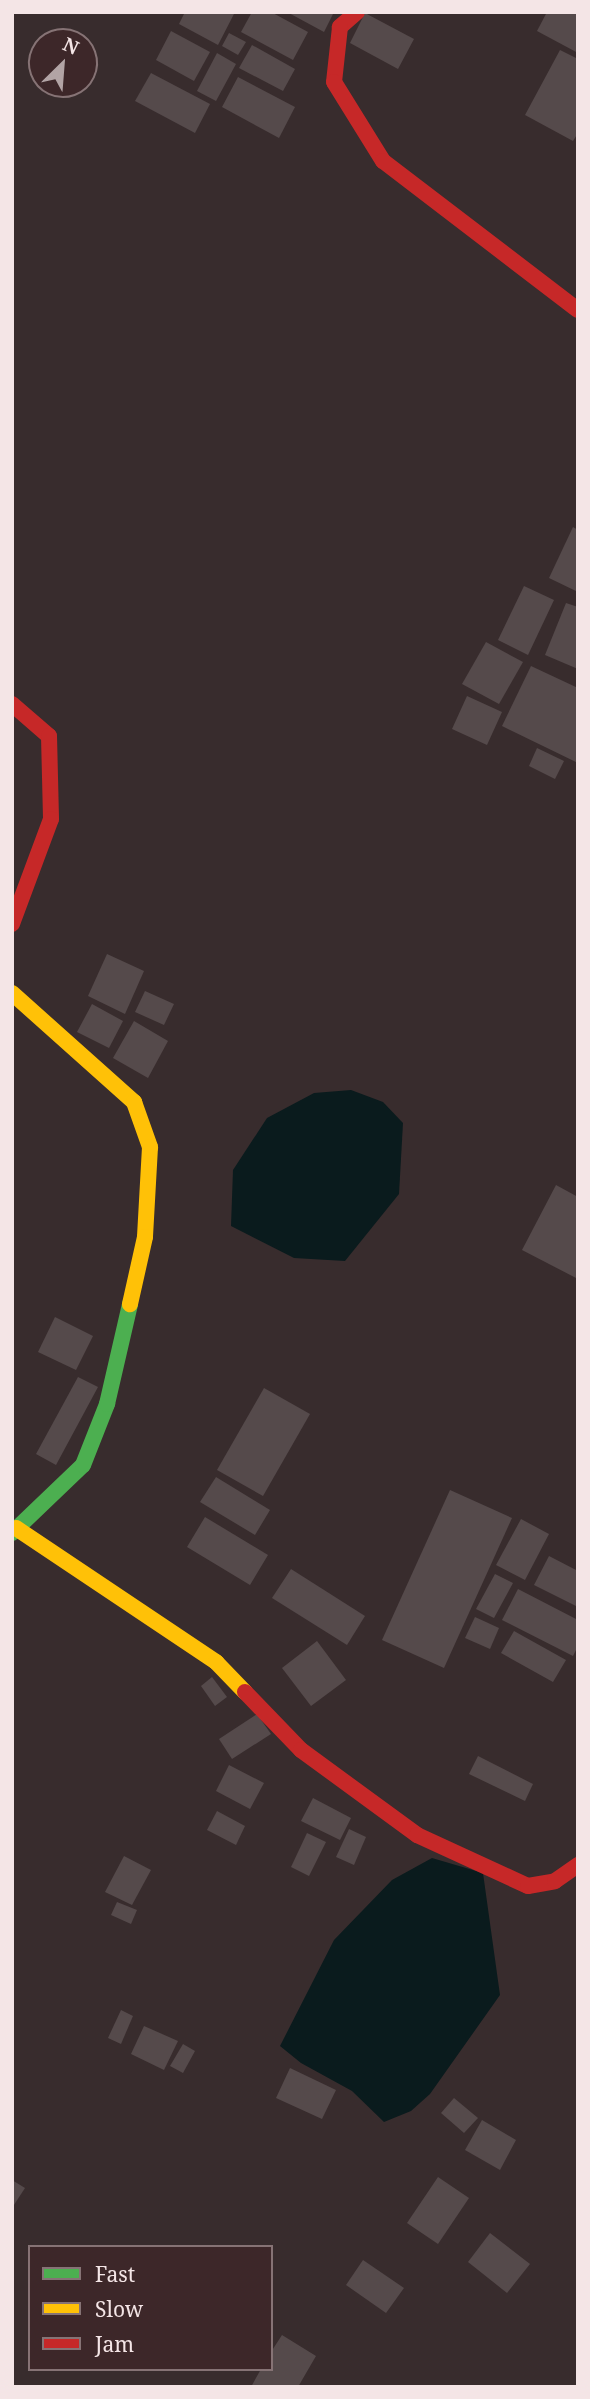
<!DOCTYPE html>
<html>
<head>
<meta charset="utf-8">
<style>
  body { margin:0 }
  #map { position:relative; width:590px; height:2399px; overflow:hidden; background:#382c2d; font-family:"Noto Serif",serif }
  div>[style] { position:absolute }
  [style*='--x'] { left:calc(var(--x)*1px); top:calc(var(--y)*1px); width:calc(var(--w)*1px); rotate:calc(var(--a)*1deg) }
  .water>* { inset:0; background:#0a1b1d }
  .building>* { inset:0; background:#554a4b }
  .fast>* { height:16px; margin:-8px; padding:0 8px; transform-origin:8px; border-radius:8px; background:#4caf50 }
  .slow>* { height:16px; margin:-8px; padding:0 8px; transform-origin:8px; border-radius:8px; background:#ffc107 }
  .jam>* { height:16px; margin:-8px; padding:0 8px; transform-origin:8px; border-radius:8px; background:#c62828 }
  span { translate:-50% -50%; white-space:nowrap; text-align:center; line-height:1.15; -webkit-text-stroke:6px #3d2729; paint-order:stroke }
  .frame { position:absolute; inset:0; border:14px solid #f4e5e6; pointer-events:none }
  .legend { position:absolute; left:28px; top:2245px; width:245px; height:126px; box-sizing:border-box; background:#3d2729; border:2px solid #867375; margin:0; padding:9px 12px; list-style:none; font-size:21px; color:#f4e5e6 }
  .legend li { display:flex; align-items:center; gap:14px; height:35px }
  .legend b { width:35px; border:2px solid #867375 }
  .north { position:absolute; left:28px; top:28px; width:70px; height:70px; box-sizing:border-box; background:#3d2729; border:2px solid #867375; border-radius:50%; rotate:25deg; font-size:19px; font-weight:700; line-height:28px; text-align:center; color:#f4e5e6 }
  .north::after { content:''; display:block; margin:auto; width:24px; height:32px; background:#b2a4a5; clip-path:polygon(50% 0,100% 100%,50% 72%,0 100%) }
</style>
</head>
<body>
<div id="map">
  <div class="water">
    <i style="clip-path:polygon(351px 1090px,383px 1102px,403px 1123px,399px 1194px,345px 1261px,294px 1258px,231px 1226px,233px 1170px,267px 1118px,314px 1093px)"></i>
    <i style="clip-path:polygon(432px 1858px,483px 1873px,500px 1995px,430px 2094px,411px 2111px,384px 2122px,352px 2091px,301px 2063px,280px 2046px,334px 1940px,392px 1880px)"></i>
  </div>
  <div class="building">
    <i style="clip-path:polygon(185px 12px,235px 12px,218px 45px,179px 24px)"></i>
    <i style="clip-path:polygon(252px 12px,271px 12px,308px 32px,293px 60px,241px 32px)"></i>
    <i style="clip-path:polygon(287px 12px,334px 12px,324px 32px)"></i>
    <i style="clip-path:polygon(547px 12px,578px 12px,578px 53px,537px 31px)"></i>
    <i style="clip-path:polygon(365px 13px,414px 39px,398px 69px,350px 43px)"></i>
    <i style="clip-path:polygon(171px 31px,210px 52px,194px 81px,156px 60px)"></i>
    <i style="clip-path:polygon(229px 33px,246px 42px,238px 55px,222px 46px)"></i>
    <i style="clip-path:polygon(252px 45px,295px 69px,283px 91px,239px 68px)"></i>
    <i style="clip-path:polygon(560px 50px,578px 59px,578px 133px,573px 141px,525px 115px)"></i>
    <i style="clip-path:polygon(217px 53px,236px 64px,216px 101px,197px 91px)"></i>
    <i style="clip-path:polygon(151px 73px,210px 104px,195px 133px,135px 101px)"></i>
    <i style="clip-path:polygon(238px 77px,295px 107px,279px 138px,222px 107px)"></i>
    <i style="clip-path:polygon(573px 527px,578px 530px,578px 592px,549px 578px)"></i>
    <i style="clip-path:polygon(524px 586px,554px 600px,528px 655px,498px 640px)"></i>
    <i style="clip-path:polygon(566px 603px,578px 607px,578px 669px,545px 655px)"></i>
    <i style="clip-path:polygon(486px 642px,523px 662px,499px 704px,462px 684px)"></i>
    <i style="clip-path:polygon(531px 666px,578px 688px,578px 763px,502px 726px)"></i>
    <i style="clip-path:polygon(467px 696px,502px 712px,487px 745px,452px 729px)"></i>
    <i style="clip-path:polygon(537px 748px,564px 761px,555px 779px,529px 766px)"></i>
    <i style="clip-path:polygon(107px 954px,144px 971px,125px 1014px,88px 996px)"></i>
    <i style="clip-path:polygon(145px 991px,174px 1004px,164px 1025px,135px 1012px)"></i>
    <i style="clip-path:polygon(92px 1004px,123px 1021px,109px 1048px,77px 1032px)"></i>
    <i style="clip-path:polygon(134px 1021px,168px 1041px,148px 1078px,113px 1058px)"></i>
    <i style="clip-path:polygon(556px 1185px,578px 1197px,578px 1279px,522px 1250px)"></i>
    <i style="clip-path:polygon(55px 1317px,93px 1336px,76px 1370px,38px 1352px)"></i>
    <i style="clip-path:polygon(78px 1377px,98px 1387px,56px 1465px,36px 1454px)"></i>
    <i style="clip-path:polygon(264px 1388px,310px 1414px,263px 1496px,217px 1470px)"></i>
    <i style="clip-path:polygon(216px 1477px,270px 1510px,255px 1535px,200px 1502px)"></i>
    <i style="clip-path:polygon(450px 1490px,512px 1518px,444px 1668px,382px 1640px)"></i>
    <i style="clip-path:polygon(205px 1517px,268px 1555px,250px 1585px,187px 1547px)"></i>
    <i style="clip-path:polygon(521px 1519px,549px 1534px,525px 1580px,496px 1565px)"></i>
    <i style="clip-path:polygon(549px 1556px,578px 1571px,578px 1607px,534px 1585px)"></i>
    <i style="clip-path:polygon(291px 1569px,365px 1616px,347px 1645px,272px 1598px)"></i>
    <i style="clip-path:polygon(495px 1574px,513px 1583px,494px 1618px,476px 1609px)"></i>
    <i style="clip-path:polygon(518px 1589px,578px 1620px,578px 1646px,573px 1656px,502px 1620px)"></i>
    <i style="clip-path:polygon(475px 1617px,499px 1628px,490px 1649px,465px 1638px)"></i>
    <i style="clip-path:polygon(514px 1631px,566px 1660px,553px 1682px,501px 1653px)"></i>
    <i style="clip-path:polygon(317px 1641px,346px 1680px,311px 1706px,282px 1668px)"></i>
    <i style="clip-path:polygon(212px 1677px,227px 1697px,215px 1706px,201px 1686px)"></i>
    <i style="clip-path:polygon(257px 1714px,271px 1734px,232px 1759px,219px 1739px)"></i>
    <i style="clip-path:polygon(478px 1756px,533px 1784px,525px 1801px,469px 1774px)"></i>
    <i style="clip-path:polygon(229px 1765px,264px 1783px,250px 1809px,216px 1791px)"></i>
    <i style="clip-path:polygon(313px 1798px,351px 1818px,340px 1840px,301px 1821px)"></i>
    <i style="clip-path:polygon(217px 1811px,245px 1826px,236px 1845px,207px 1830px)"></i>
    <i style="clip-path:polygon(349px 1829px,366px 1837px,354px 1865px,336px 1857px)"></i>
    <i style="clip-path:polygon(307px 1833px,326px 1842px,309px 1876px,291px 1867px)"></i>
    <i style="clip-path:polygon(124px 1856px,151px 1870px,132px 1905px,105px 1892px)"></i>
    <i style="clip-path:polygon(117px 1902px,137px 1910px,131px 1924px,111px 1915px)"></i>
    <i style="clip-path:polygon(121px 2010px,133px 2016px,121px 2044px,108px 2038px)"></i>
    <i style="clip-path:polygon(144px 2026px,178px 2041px,164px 2070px,131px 2054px)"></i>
    <i style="clip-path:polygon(183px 2044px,195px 2051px,183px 2073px,170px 2066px)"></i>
    <i style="clip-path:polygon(290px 2068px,336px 2090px,322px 2119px,276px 2098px)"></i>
    <i style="clip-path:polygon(454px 2098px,478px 2118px,464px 2133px,441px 2113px)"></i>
    <i style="clip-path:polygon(482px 2120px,516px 2140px,500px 2170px,465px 2150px)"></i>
    <i style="clip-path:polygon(438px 2177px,469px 2198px,438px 2244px,407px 2223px)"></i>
    <i style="clip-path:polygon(12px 2180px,25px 2188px,12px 2208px)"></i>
    <i style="clip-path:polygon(490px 2233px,530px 2264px,507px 2293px,468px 2262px)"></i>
    <i style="clip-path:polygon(363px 2260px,404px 2288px,386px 2313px,346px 2285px)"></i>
    <i style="clip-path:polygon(282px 2335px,316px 2356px,298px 2387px,251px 2387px,261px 2369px,271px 2369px,271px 2352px)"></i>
  </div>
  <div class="fast">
    <i style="--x:12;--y:1533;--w:98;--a:-43.8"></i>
    <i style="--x:83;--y:1465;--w:66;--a:-68.5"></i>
    <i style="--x:107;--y:1404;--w:103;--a:-77"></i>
  </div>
  <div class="slow">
    <i style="--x:12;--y:993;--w:164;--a:41.8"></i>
    <i style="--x:134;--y:1102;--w:48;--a:70.4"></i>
    <i style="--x:150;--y:1147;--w:90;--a:93.2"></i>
    <i style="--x:145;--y:1237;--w:69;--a:102.6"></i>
    <i style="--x:16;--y:1528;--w:241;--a:33.8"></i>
    <i style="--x:216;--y:1662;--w:42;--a:46"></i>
  </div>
  <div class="jam">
    <i style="--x:357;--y:12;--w:23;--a:139"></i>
    <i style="--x:340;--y:27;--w:55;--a:96.2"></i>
    <i style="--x:334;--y:82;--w:93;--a:58.2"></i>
    <i style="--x:383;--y:161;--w:245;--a:37.4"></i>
    <i style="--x:12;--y:704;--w:49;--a:40.9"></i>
    <i style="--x:49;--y:736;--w:83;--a:88.6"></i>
    <i style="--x:51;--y:819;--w:112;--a:110.4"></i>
    <i style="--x:245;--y:1692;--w:81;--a:46"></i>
    <i style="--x:301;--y:1750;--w:144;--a:36.2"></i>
    <i style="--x:417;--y:1835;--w:122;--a:24.7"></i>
    <i style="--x:528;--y:1886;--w:27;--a:-10"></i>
    <i style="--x:555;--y:1881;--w:28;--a:-35"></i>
  </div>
  <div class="frame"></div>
  <ul class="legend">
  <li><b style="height:9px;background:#4caf50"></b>Fast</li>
  <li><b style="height:9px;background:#ffc107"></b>Slow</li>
  <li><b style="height:9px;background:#c62828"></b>Jam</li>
  </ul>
  <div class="north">N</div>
</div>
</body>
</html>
